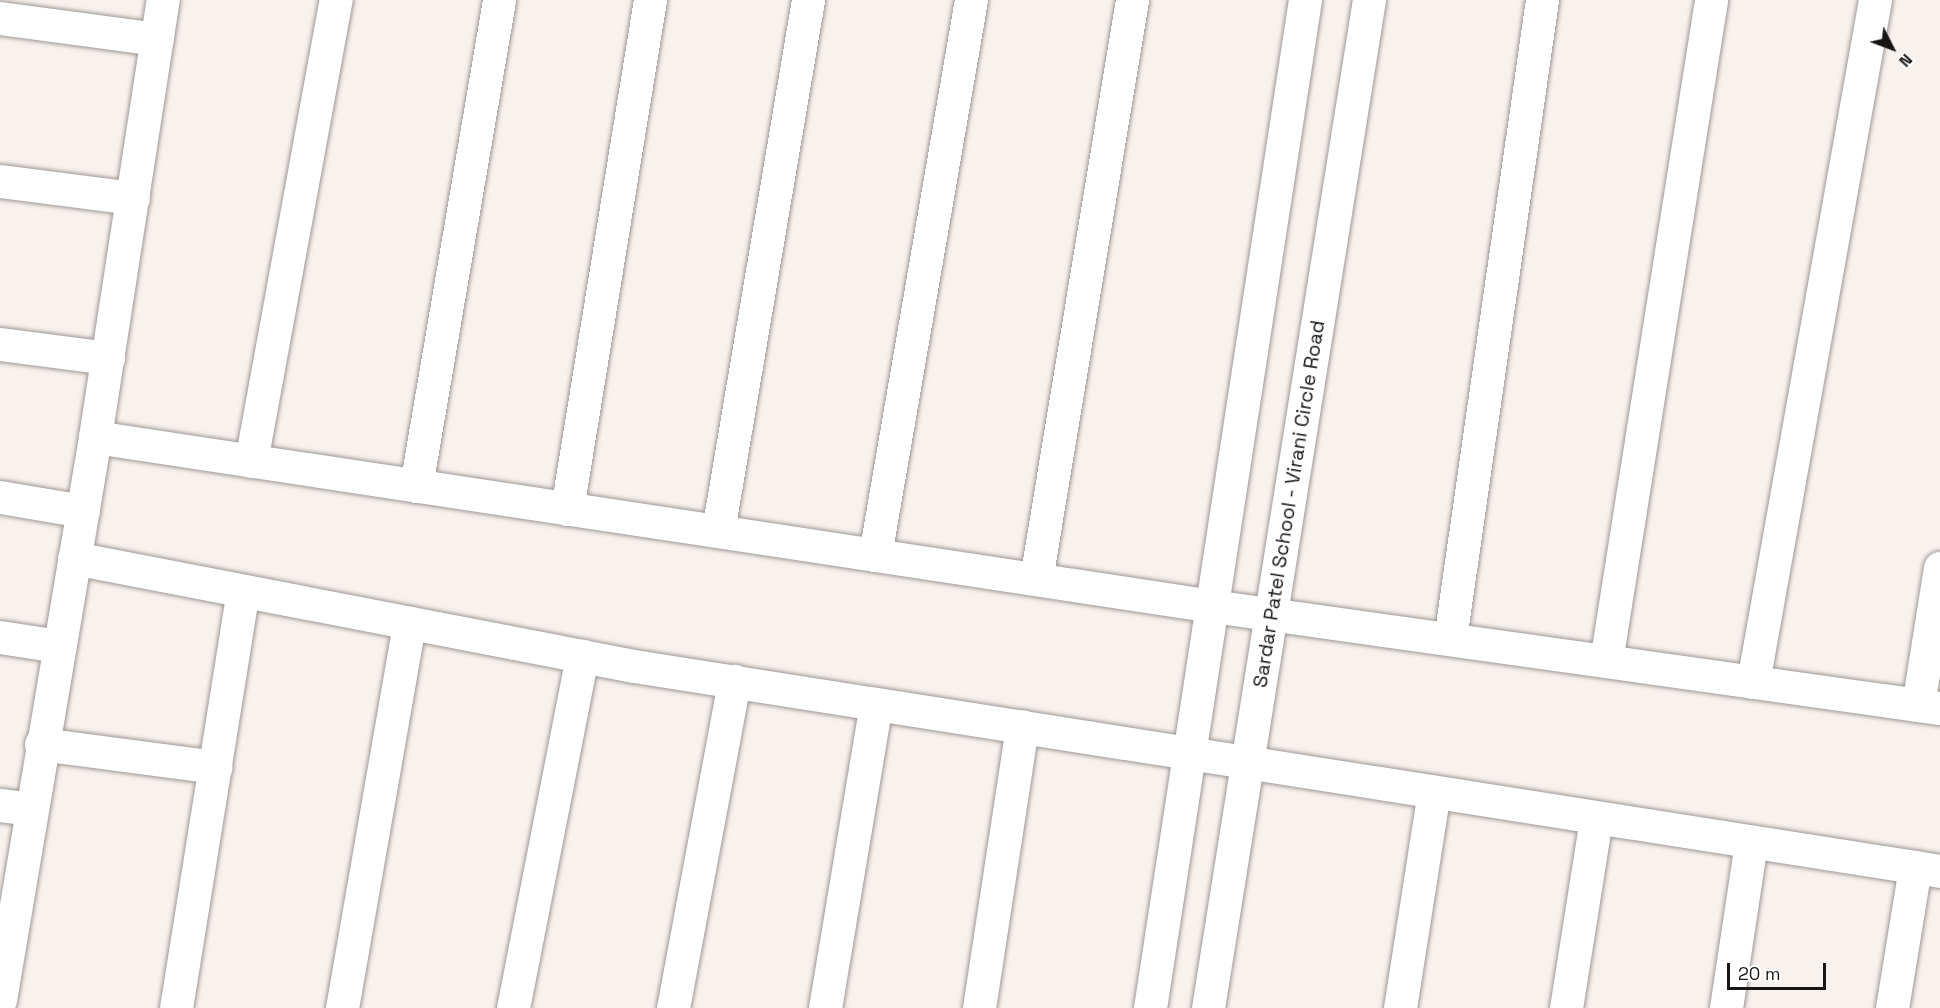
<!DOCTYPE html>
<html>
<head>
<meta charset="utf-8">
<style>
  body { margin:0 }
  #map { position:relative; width:1940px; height:1008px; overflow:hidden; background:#f8f2ef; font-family:"Space Grotesk",sans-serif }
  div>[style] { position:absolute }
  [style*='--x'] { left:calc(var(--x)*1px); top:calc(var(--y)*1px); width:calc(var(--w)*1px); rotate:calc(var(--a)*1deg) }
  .roads { filter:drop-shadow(0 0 2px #9d9895) drop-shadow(0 0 2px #9d9895) }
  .street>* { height:33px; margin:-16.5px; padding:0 16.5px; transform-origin:16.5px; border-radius:16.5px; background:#fff }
  .secondary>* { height:33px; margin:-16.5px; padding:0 16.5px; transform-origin:16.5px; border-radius:16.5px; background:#fff }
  span { translate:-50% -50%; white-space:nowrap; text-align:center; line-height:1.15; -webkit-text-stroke:4.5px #fff; paint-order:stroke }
  .street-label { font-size:20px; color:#181615 }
  .north { position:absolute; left:1862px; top:18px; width:60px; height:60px; -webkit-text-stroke:4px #fff; paint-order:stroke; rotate:132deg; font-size:16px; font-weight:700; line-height:24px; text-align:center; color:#181615 }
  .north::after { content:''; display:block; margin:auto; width:21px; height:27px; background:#181615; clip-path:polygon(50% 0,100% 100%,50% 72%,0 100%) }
  .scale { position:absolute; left:1727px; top:963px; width:99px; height:27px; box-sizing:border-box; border:3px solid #181615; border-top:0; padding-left:8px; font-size:18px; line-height:21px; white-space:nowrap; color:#181615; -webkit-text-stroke:4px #fff; paint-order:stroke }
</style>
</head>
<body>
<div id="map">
  <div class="roads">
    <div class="street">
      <i style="--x:0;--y:18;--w:158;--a:7.6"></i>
      <i style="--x:0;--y:181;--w:134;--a:7.3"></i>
      <i style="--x:0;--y:344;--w:109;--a:7.4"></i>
      <i style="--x:95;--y:437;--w:1130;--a:8.6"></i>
      <i style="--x:1212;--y:606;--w:735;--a:7.98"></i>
      <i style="--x:251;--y:461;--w:469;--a:-79.6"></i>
      <i style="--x:416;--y:486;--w:493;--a:-80.3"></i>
      <i style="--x:0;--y:497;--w:84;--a:9.6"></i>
      <i style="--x:567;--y:509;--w:516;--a:-80.74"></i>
      <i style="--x:718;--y:531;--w:539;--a:-80.38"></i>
      <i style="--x:875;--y:555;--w:563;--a:-80.19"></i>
      <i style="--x:74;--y:558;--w:570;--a:10.92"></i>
      <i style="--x:634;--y:666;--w:1322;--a:8.92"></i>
      <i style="--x:1036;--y:579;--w:587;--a:-80.59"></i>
      <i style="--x:0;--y:637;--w:60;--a:8.7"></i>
      <i style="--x:1450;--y:639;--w:646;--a:-81.81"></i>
      <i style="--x:1606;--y:661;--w:669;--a:-80.97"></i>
      <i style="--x:1753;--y:682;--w:693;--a:-79.86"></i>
      <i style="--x:1918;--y:705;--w:139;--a:-80.9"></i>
      <i style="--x:41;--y:744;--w:176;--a:7.5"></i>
      <i style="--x:0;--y:805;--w:31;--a:7"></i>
      <i style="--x:0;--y:1000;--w:571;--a:-80.42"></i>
      <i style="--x:95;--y:437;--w:442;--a:-81.2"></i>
      <i style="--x:176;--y:1008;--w:422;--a:-80.9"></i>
      <i style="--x:342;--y:1008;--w:391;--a:-80.1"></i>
      <i style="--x:513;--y:1008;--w:359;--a:-78.9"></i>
      <i style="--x:673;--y:1008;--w:333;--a:-79.4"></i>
      <i style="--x:825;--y:1008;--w:308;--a:-80.5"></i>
      <i style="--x:979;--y:1008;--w:285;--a:-81.3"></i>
      <i style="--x:1400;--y:1008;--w:219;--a:-81.1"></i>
      <i style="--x:1566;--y:1008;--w:192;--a:-81"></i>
      <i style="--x:1726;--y:1008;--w:167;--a:-81.4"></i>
      <i style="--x:1892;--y:1008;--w:143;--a:-80.7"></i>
    </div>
    <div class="secondary">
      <i style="--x:1150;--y:1008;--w:1020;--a:-81.26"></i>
      <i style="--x:1208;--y:1008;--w:1021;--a:-80.93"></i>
    </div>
  </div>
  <div class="street-label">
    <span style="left:1289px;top:504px;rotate:-81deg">Sardar Patel School - Virani Circle Road</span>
  </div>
  <div class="north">N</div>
  <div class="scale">20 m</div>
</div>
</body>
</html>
